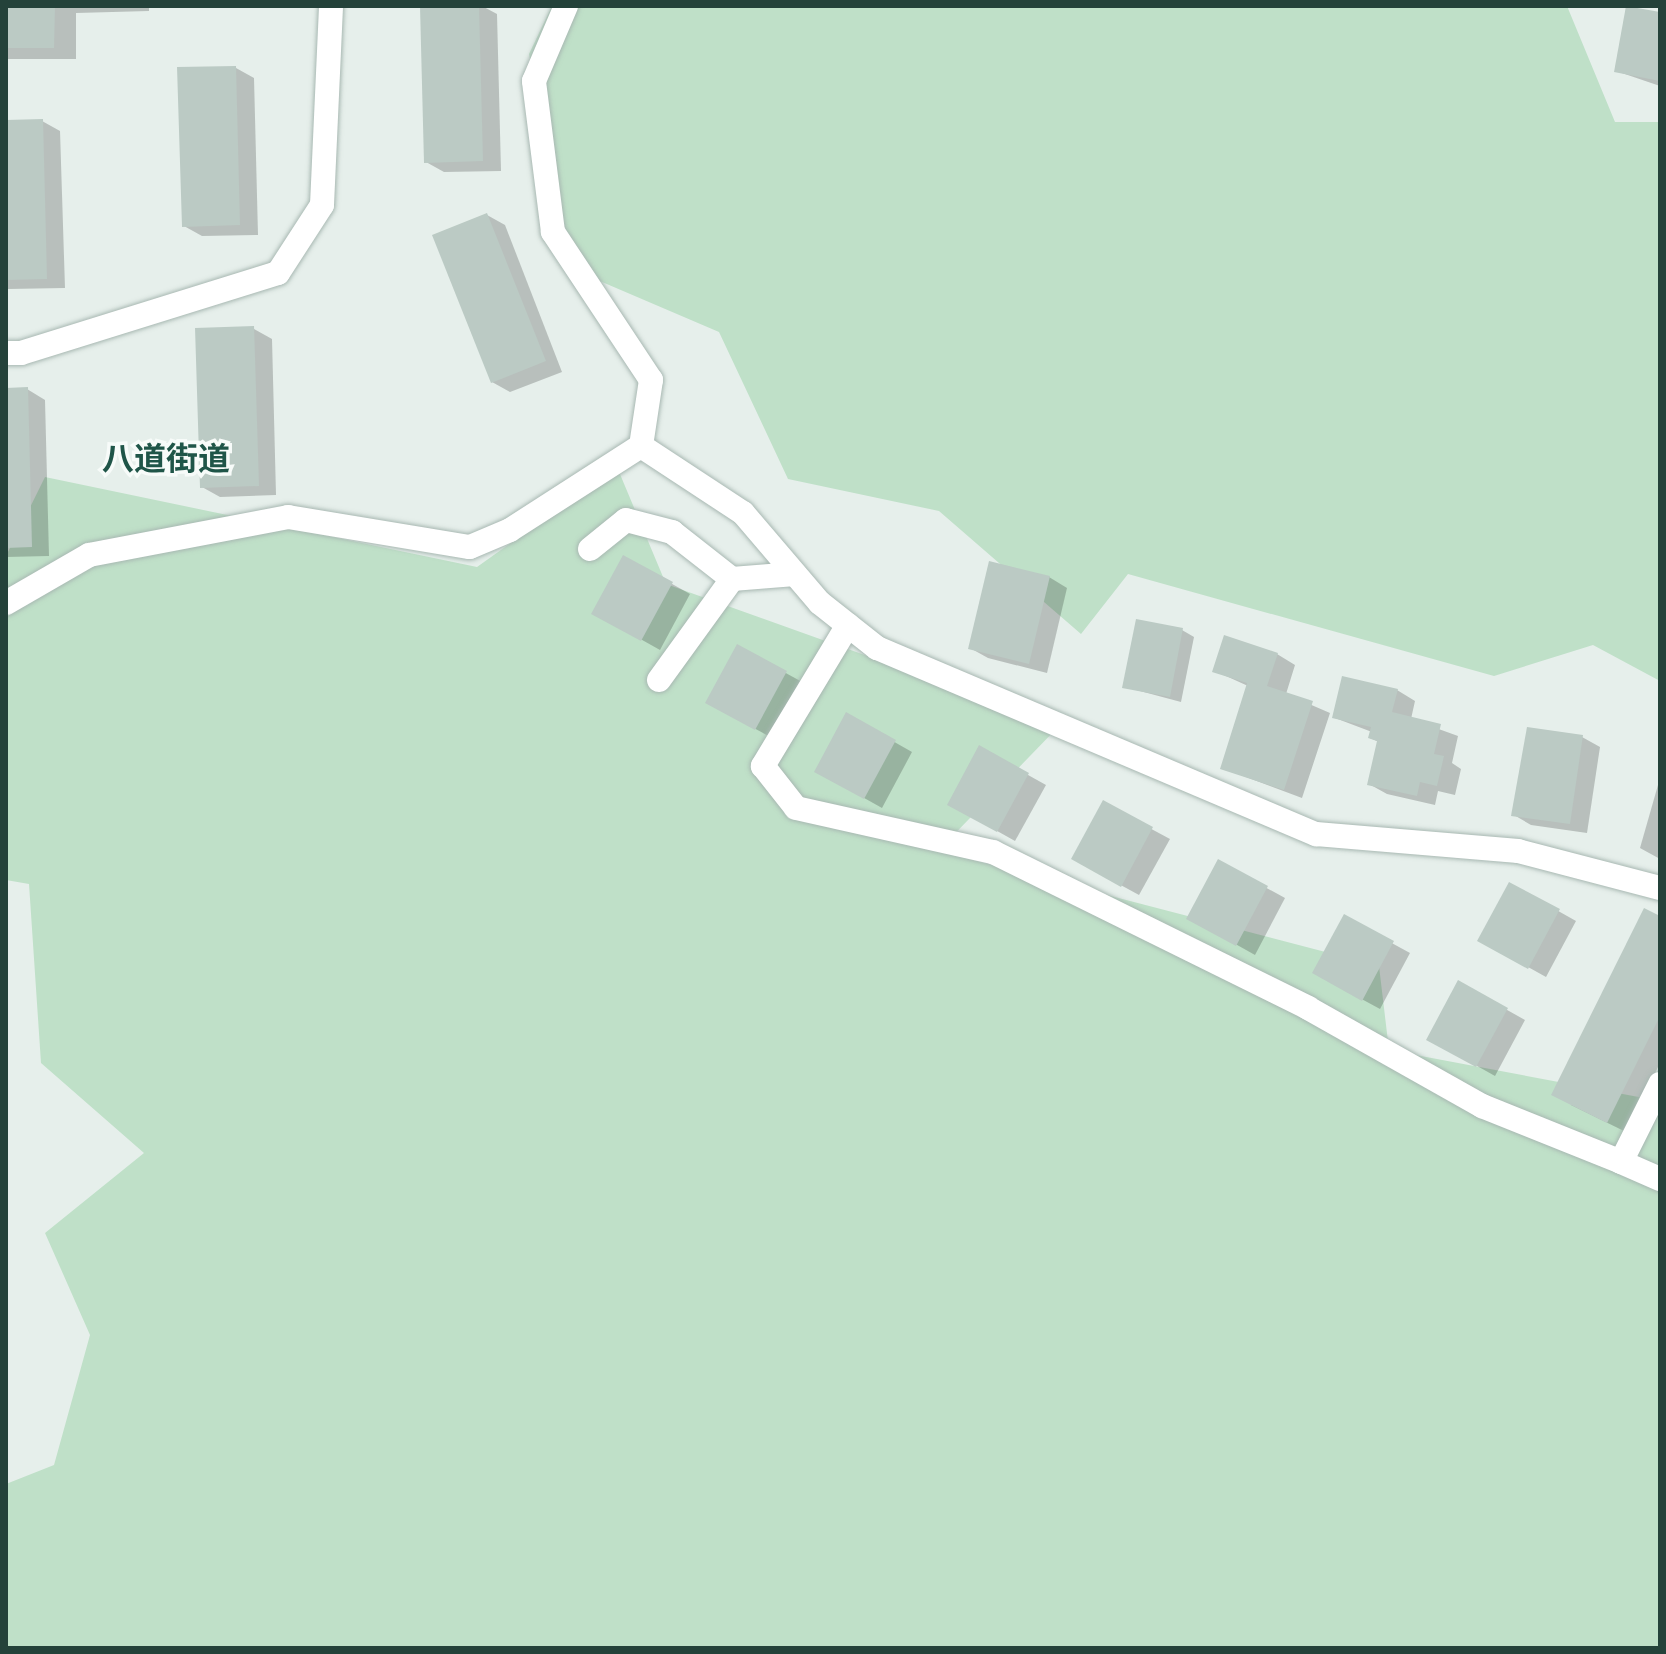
<!DOCTYPE html>
<html>
<head>
<meta charset="utf-8">
<style>
  body { margin:0 }
  #map { position:relative; width:1666px; height:1654px; overflow:hidden; background:#e6efeb; font-family:"Space Grotesk","Noto Sans SC",sans-serif }
  div>[style] { position:absolute }
  [style*='--x'] { left:calc(var(--x)*1px); top:calc(var(--y)*1px); width:calc(var(--w)*1px); rotate:calc(var(--a)*1deg) }
  .green>* { inset:0; background:#bfe0c8 }
  .shadow>* { inset:0; background:#0003 }
  .building>* { inset:0; background:#bbcac4 }
  .roads { filter:drop-shadow(0 0 2px #a8b8b2) drop-shadow(0 0 2px #a8b8b2) }
  .minor>* { height:24px; margin:-12px; padding:0 12px; transform-origin:12px; border-radius:12px; background:#fff }
  span { translate:-50% -50%; white-space:nowrap; text-align:center; line-height:1.15; -webkit-text-stroke:7px #f7fbf9; paint-order:stroke }
  .district-label { font-size:32px; color:#1f5548; font-weight:700 }
  .frame { position:absolute; inset:0; border:8px solid #24423a; pointer-events:none }
</style>
</head>
<body>
<div id="map">
  <div class="green">
    <i style="clip-path:polygon(552px 6px,1567px 6px,1615px 122px,1660px 122px,1660px 681px,1593px 645px,1494px 676px,1128px 574px,1081px 634px,939px 511px,788px 479px,719px 332px,574px 270px,529px 54px)"></i>
    <i style="clip-path:polygon(617px 467px,666px 584px,1060px 725px,938px 851px,1379px 966px,1389px 1050px,1660px 1101px,1660px 1648px,6px 1648px,6px 1484px,54px 1465px,90px 1335px,45px 1233px,144px 1153px,41px 1063px,29px 884px,6px 880px,6px 556px,45px 477px,477px 567px)"></i>
  </div>
  <div class="shadow">
    <i style="clip-path:polygon(6px 6px,149px 6px,149px 11px,76px 13px,76px 59px,6px 59px)"></i>
    <i style="clip-path:polygon(422px 6px,482px 6px,497px 14px,501px 171px,444px 172px,426px 162px)"></i>
    <i style="clip-path:polygon(1660px 14px,1660px 86px,1616px 71px)"></i>
    <i style="clip-path:polygon(236px 68px,254px 78px,258px 235px,202px 236px,184px 226px)"></i>
    <i style="clip-path:polygon(42px 121px,60px 131px,65px 288px,8px 289px,6px 122px)"></i>
    <i style="clip-path:polygon(487px 215px,505px 225px,562px 372px,510px 392px,492px 382px)"></i>
    <i style="clip-path:polygon(254px 329px,272px 339px,276px 495px,220px 497px,202px 487px)"></i>
    <i style="clip-path:polygon(27px 389px,45px 400px,49px 556px,6px 557px,6px 390px)"></i>
    <i style="clip-path:polygon(624px 557px,690px 594px,660px 650px,594px 613px)"></i>
    <i style="clip-path:polygon(1049px 577px,1067px 588px,1047px 673px,988px 658px,970px 648px)"></i>
    <i style="clip-path:polygon(1182px 630px,1194px 637px,1181px 702px,1125px 687px)"></i>
    <i style="clip-path:polygon(738px 647px,804px 683px,774px 739px,726px 713px)"></i>
    <i style="clip-path:polygon(1277px 654px,1295px 665px,1286px 694px,1330px 713px,1302px 798px,1222px 768px,1248px 686px,1215px 671px)"></i>
    <i style="clip-path:polygon(1397px 690px,1415px 701px,1411px 719px,1458px 736px,1452px 763px,1461px 769px,1455px 795px,1438px 791px,1435px 805px,1387px 794px,1369px 784px,1379px 742px,1370px 738px,1372px 732px,1335px 718px)"></i>
    <i style="clip-path:polygon(847px 715px,912px 752px,882px 808px,816px 771px)"></i>
    <i style="clip-path:polygon(1582px 737px,1600px 747px,1587px 833px,1531px 825px,1514px 815px)"></i>
    <i style="clip-path:polygon(980px 748px,1046px 785px,1015px 841px,949px 804px)"></i>
    <i style="clip-path:polygon(1660px 778px,1660px 859px,1640px 848px)"></i>
    <i style="clip-path:polygon(1103px 803px,1170px 839px,1139px 895px,1073px 859px)"></i>
    <i style="clip-path:polygon(1219px 862px,1285px 898px,1255px 955px,1189px 918px)"></i>
    <i style="clip-path:polygon(1510px 884px,1576px 921px,1546px 977px,1480px 940px)"></i>
    <i style="clip-path:polygon(1344px 917px,1410px 953px,1380px 1009px,1332px 983px)"></i>
    <i style="clip-path:polygon(1660px 918px,1660px 1063px,1626px 1132px,1571px 1105px)"></i>
    <i style="clip-path:polygon(1459px 983px,1525px 1020px,1495px 1076px,1429px 1039px)"></i>
  </div>
  <div class="building">
    <i style="clip-path:polygon(6px 6px,55px 6px,54px 48px,6px 48px)"></i>
    <i style="clip-path:polygon(420px 6px,479px 6px,483px 161px,424px 163px)"></i>
    <i style="clip-path:polygon(1626px 6px,1660px 12px,1660px 81px,1614px 72px)"></i>
    <i style="clip-path:polygon(236px 66px,240px 225px,182px 227px,177px 67px)"></i>
    <i style="clip-path:polygon(43px 119px,47px 279px,6px 280px,6px 120px)"></i>
    <i style="clip-path:polygon(487px 213px,546px 361px,491px 383px,432px 235px)"></i>
    <i style="clip-path:polygon(254px 326px,259px 486px,200px 488px,195px 328px)"></i>
    <i style="clip-path:polygon(28px 387px,32px 547px,6px 548px,6px 388px)"></i>
    <i style="clip-path:polygon(623px 555px,673px 582px,641px 641px,591px 614px)"></i>
    <i style="clip-path:polygon(989px 561px,1050px 576px,1029px 664px,968px 649px)"></i>
    <i style="clip-path:polygon(1136px 619px,1183px 628px,1170px 697px,1122px 688px)"></i>
    <i style="clip-path:polygon(1224px 635px,1278px 653px,1267px 686px,1313px 701px,1284px 790px,1220px 769px,1247px 683px,1212px 672px)"></i>
    <i style="clip-path:polygon(737px 644px,787px 671px,755px 730px,705px 703px)"></i>
    <i style="clip-path:polygon(1342px 676px,1398px 689px,1392px 712px,1441px 724px,1434px 754px,1444px 756px,1437px 786px,1420px 782px,1417px 796px,1367px 785px,1377px 741px,1368px 738px,1371px 727px,1332px 718px)"></i>
    <i style="clip-path:polygon(846px 712px,896px 740px,864px 799px,814px 772px)"></i>
    <i style="clip-path:polygon(1527px 727px,1583px 735px,1570px 824px,1511px 816px)"></i>
    <i style="clip-path:polygon(979px 745px,1029px 773px,997px 832px,947px 805px)"></i>
    <i style="clip-path:polygon(1103px 800px,1153px 827px,1121px 887px,1071px 859px)"></i>
    <i style="clip-path:polygon(1218px 859px,1268px 886px,1236px 946px,1186px 919px)"></i>
    <i style="clip-path:polygon(1509px 882px,1560px 909px,1528px 969px,1477px 941px)"></i>
    <i style="clip-path:polygon(1644px 908px,1660px 916px,1660px 1016px,1607px 1123px,1551px 1095px)"></i>
    <i style="clip-path:polygon(1344px 914px,1394px 941px,1362px 1001px,1312px 973px)"></i>
    <i style="clip-path:polygon(1458px 980px,1508px 1008px,1476px 1067px,1426px 1040px)"></i>
  </div>
  <div class="roads">
    <div class="minor">
      <i style="--x:6;--y:353;--w:15;--a:0"></i>
      <i style="--x:21;--y:353;--w:269;--a:-17.3"></i>
      <i style="--x:278;--y:273;--w:81;--a:-57.1"></i>
      <i style="--x:322;--y:205;--w:199;--a:-87.4"></i>
      <i style="--x:641;--y:446;--w:122;--a:33.3"></i>
      <i style="--x:743;--y:513;--w:118;--a:49.5"></i>
      <i style="--x:820;--y:603;--w:73;--a:38.3"></i>
      <i style="--x:877;--y:648;--w:477;--a:23"></i>
      <i style="--x:1316;--y:834;--w:203;--a:4.8"></i>
      <i style="--x:1518;--y:851;--w:147;--a:14.6"></i>
      <i style="--x:590;--y:549;--w:46;--a:-38.9"></i>
      <i style="--x:626;--y:520;--w:48;--a:14.6"></i>
      <i style="--x:672;--y:532;--w:76;--a:38.1"></i>
      <i style="--x:6;--y:603;--w:96;--a:-30"></i>
      <i style="--x:89;--y:555;--w:203;--a:-10.8"></i>
      <i style="--x:288;--y:517;--w:184;--a:9.4"></i>
      <i style="--x:470;--y:547;--w:43;--a:-23"></i>
      <i style="--x:510;--y:530;--w:156;--a:-32.7"></i>
      <i style="--x:641;--y:446;--w:67;--a:-81.4"></i>
      <i style="--x:651;--y:380;--w:178;--a:-123.5"></i>
      <i style="--x:553;--y:232;--w:152;--a:-97.2"></i>
      <i style="--x:534;--y:81;--w:82;--a:-66.9"></i>
      <i style="--x:848;--y:625;--w:165;--a:121.1"></i>
      <i style="--x:763;--y:766;--w:53;--a:51.8"></i>
      <i style="--x:796;--y:808;--w:202;--a:12.6"></i>
      <i style="--x:993;--y:852;--w:352;--a:26.3"></i>
      <i style="--x:1308;--y:1008;--w:200;--a:29.4"></i>
      <i style="--x:1482;--y:1106;--w:150;--a:21.9"></i>
      <i style="--x:659;--y:680;--w:125;--a:-54.1"></i>
      <i style="--x:732;--y:579;--w:63;--a:-4.5"></i>
      <i style="--x:1660;--y:1084;--w:87;--a:116.6"></i>
      <i style="--x:1621;--y:1162;--w:43;--a:23.6"></i>
    </div>
  </div>
  <div class="district-label">
    <span style="left:166px;top:459px">八道街道</span>
  </div>
  <div class="frame"></div>
</div>
</body>
</html>
